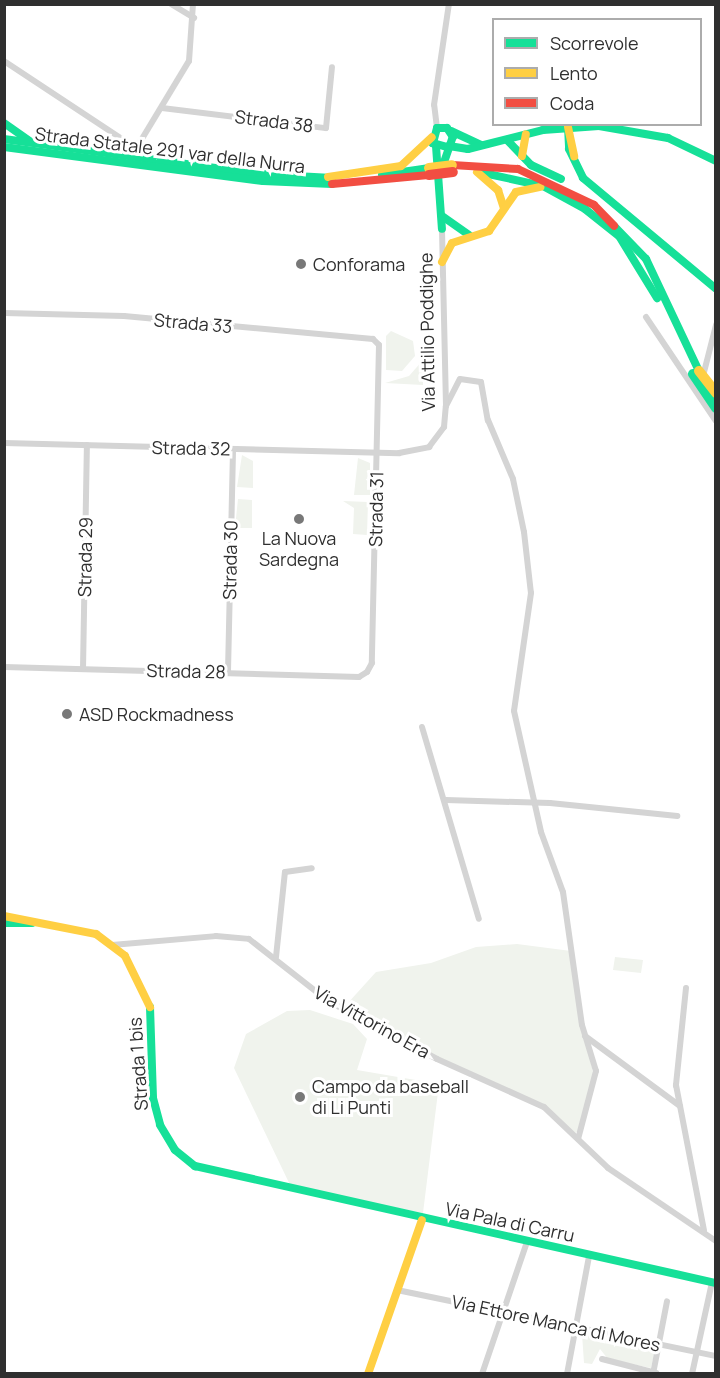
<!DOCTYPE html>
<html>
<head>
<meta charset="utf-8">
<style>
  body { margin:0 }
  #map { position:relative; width:720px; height:1378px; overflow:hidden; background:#fff; font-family:Manrope,sans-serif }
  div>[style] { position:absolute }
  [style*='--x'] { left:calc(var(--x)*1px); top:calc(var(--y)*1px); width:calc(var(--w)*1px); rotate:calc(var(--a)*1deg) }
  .green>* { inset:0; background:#f0f3ed }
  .street>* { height:6px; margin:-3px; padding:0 3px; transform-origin:3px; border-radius:3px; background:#d4d4d4 }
  .fast>* { height:8px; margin:-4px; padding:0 4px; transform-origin:4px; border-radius:4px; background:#16e098 }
  .slow>* { height:8px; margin:-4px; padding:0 4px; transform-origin:4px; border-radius:4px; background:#ffcf43 }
  .jam>* { height:8px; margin:-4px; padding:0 4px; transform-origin:4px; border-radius:4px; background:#f24e42 }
  .fast-bridge>* { height:10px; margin:-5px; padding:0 5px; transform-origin:5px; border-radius:5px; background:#16e098 }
  .slow-bridge>* { height:10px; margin:-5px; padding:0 5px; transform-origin:5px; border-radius:5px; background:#ffcf43 }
  .jam-bridge>* { height:10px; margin:-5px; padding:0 5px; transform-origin:5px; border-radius:5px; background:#f24e42 }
  .dots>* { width:16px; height:16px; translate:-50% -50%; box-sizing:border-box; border:3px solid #fff; border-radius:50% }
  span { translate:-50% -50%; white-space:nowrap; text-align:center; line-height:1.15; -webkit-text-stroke:6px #fff; paint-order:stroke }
  .street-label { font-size:18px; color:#2f2f2f }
  .poi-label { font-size:18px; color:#2f2f2f }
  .left { translate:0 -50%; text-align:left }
  .frame { position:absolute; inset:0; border:6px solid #2f2f2f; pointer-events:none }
  .legend { position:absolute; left:492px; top:18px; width:210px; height:108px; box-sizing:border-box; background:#fff; border:2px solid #acacac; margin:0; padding:8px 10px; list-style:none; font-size:18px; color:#2f2f2f }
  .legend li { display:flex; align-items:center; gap:12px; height:30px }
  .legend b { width:30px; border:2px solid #acacac }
</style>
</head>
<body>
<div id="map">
  <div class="green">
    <i style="clip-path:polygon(391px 331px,413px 341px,415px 356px,402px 371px,386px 370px,386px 336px)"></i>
    <i style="clip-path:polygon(423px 360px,423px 385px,385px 383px,409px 376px)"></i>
    <i style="clip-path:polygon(242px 455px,253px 461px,253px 488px,237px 487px)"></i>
    <i style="clip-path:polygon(358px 458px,370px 463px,370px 495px,354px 495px)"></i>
    <i style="clip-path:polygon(238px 499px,252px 500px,252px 528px,235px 528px)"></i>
    <i style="clip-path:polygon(343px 501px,368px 502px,367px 535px,353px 534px,354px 508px)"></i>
    <i style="clip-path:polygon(517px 944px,571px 951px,594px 1079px,583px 1127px,574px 1134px,542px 1106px,402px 1041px,347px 1004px,376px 972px,431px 963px,476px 947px)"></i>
    <i style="clip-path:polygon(615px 957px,643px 960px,641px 973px,613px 970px)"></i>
    <i style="clip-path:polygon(310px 1010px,353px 1024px,367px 1039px,357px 1070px,439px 1084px,423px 1213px,291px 1187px,234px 1068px,246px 1034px,287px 1011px)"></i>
    <i style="clip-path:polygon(582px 1334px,655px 1349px,651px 1368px,608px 1359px,600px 1349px,592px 1364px,584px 1363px)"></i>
  </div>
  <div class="street">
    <i style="--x:171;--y:4;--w:27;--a:31"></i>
    <i style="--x:4;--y:61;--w:156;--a:33.5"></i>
    <i style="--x:162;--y:108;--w:165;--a:7"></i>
    <i style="--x:326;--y:128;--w:61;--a:-84.4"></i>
    <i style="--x:437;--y:128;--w:23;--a:-97"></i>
    <i style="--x:434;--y:105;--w:102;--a:-81.6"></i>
    <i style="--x:131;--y:157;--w:112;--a:-58.9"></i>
    <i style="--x:189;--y:61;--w:57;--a:-86"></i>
    <i style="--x:4;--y:313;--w:120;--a:1.4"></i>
    <i style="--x:124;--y:316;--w:250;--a:5.3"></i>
    <i style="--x:373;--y:339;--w:8;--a:45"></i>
    <i style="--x:379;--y:345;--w:318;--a:91.3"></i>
    <i style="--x:372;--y:663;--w:10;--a:119"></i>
    <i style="--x:367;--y:672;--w:9;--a:148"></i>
    <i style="--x:359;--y:677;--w:355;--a:-178.4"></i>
    <i style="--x:646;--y:317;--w:125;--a:56.1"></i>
    <i style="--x:703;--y:376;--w:53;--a:-75.7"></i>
    <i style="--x:446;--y:406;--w:30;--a:-63"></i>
    <i style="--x:460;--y:379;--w:21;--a:8"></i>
    <i style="--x:481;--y:382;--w:39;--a:80"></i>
    <i style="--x:488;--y:420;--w:64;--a:67"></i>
    <i style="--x:513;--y:479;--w:54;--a:78.3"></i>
    <i style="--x:524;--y:532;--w:61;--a:83.5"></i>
    <i style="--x:531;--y:593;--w:119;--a:98.2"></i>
    <i style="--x:514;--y:711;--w:124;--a:77.4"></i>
    <i style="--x:541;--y:832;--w:64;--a:69.9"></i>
    <i style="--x:563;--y:892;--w:134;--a:81.9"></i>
    <i style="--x:582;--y:1025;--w:48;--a:73.1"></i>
    <i style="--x:596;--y:1071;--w:70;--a:104.8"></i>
    <i style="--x:4;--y:443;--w:395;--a:1.5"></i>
    <i style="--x:399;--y:453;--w:31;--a:-11"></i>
    <i style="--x:429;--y:447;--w:25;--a:-53"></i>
    <i style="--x:444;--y:427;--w:21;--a:-85"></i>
    <i style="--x:446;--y:406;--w:177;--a:-91.3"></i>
    <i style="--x:83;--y:669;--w:224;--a:-89"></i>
    <i style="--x:228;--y:671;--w:222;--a:-88.7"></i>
    <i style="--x:422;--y:727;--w:200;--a:73.5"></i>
    <i style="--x:446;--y:800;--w:104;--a:1.7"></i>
    <i style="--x:550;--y:803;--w:128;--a:5.8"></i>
    <i style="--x:112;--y:945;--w:104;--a:-4.9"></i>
    <i style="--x:216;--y:936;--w:33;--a:5"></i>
    <i style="--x:249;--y:939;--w:100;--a:38.1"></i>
    <i style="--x:328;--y:1001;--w:123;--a:28"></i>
    <i style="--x:437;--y:1059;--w:117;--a:24.2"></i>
    <i style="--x:544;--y:1107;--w:88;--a:43.6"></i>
    <i style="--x:608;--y:1168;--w:130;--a:34.1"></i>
    <i style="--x:276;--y:957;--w:85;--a:-84"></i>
    <i style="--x:285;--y:872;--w:27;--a:-8"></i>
    <i style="--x:686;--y:988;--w:98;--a:95.9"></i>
    <i style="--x:676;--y:1085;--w:148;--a:79.1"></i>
    <i style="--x:585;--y:1036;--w:118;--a:36.4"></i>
    <i style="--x:397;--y:1290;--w:326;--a:11.7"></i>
    <i style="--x:602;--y:1359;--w:56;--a:14.5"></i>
    <i style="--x:482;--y:1374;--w:139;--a:-71.2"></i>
    <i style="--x:567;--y:1374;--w:120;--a:-79.4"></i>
    <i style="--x:653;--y:1374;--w:74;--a:-79.1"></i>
    <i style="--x:692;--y:1374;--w:94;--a:-77.7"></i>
  </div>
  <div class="fast">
    <i style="--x:4;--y:123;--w:33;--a:35"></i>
    <i style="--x:568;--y:127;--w:22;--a:87"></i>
    <i style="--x:569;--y:149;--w:32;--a:64"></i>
    <i style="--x:583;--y:178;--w:173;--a:39.8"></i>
    <i style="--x:451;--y:131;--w:33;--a:25"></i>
    <i style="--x:4;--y:139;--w:258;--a:7.8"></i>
    <i style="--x:260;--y:174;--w:72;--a:3.2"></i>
    <i style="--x:507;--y:140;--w:35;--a:46"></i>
    <i style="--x:531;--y:165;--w:33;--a:25"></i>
    <i style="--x:436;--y:146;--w:83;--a:85.9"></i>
    <i style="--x:449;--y:146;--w:19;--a:9"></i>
    <i style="--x:468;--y:149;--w:77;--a:-14.2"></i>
    <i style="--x:543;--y:130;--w:56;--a:-4.1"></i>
    <i style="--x:599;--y:126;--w:70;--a:9.9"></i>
    <i style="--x:668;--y:138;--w:53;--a:25.6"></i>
    <i style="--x:4;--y:147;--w:261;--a:7.5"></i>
    <i style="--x:263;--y:181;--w:69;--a:2.5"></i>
    <i style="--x:441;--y:171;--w:36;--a:-71"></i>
    <i style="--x:453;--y:137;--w:11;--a:-124"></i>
    <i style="--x:447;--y:128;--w:10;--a:180"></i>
    <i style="--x:437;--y:128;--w:16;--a:105"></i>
    <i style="--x:433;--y:143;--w:15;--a:16"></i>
    <i style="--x:479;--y:172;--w:66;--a:12.3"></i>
    <i style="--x:543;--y:186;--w:48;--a:28.7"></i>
    <i style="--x:585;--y:209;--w:43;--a:38.5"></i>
    <i style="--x:619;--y:236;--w:73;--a:58.5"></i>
    <i style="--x:382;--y:175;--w:48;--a:-8.5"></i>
    <i style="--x:442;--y:216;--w:33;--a:35"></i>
    <i style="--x:614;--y:226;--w:46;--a:45.9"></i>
    <i style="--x:646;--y:259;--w:124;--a:64.7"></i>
    <i style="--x:4;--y:923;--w:28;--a:0"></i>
    <i style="--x:150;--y:1007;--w:91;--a:88.1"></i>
    <i style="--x:153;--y:1098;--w:28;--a:75"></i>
    <i style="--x:160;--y:1125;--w:29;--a:59"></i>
    <i style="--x:175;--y:1150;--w:26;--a:39"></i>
    <i style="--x:195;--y:1166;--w:534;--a:12.66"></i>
  </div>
  <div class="slow">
    <i style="--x:568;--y:127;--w:30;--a:78"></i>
    <i style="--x:522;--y:156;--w:22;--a:-80"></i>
    <i style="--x:477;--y:172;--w:28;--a:41"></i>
    <i style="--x:498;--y:190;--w:19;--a:72"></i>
    <i style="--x:328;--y:177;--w:74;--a:-8.6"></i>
    <i style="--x:401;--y:166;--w:42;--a:-43.1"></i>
    <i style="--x:442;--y:262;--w:21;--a:-62"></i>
    <i style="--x:452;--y:243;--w:39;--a:-18"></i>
    <i style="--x:489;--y:231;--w:47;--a:-55.3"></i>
    <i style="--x:516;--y:192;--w:25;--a:-12"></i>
    <i style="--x:4;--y:916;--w:94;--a:11.1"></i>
    <i style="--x:96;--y:934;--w:36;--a:37"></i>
    <i style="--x:125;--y:956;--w:57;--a:63.9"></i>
    <i style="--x:368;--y:1374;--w:163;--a:-70.7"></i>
  </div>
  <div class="jam">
    <i style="--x:452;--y:165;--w:66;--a:3.5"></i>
    <i style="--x:518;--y:169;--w:84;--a:25.3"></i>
    <i style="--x:594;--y:205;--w:29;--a:46"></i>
    <i style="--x:332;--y:184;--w:97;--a:-5.3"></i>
  </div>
  <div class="fast-bridge">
    <i style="--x:693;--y:374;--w:41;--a:55.9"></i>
  </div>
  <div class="slow-bridge">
    <i style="--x:429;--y:168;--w:23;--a:-7"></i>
    <i style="--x:699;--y:371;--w:28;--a:52"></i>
  </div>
  <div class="jam-bridge">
    <i style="--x:429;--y:175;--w:24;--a:-7"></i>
  </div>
  <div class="dots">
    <i style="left:301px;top:264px;background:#787878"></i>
    <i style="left:299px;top:519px;background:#787878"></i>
    <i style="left:67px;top:714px;background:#787878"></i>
    <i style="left:300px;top:1097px;background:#787878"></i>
  </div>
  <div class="street-label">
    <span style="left:274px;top:121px;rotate:7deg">Strada 38</span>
    <span style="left:170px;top:150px;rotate:7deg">Strada Statale 291 var della Nurra</span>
    <span style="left:193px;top:323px;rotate:5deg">Strada 33</span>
    <span style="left:427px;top:332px;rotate:-91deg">Via Attilio Poddighe</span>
    <span style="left:191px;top:448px;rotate:1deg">Strada 32</span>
    <span style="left:376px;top:509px;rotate:-89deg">Strada 31</span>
    <span style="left:85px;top:557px;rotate:-89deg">Strada 29</span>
    <span style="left:230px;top:560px;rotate:-89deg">Strada 30</span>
    <span style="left:186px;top:671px;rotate:1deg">Strada 28</span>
    <span style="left:372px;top:1022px;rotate:29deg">Via Vittorino Era</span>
    <span style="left:138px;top:1064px;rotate:-94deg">Strada 1 bis</span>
    <span style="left:510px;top:1222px;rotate:12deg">Via Pala di Carru</span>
    <span style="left:556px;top:1323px;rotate:12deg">Via Ettore Manca di Mores</span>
  </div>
  <div class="poi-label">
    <span class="left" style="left:313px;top:264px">Conforama</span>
    <span style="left:299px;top:549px">La Nuova<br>Sardegna</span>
    <span class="left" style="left:79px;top:714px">ASD Rockmadness</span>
    <span class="left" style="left:312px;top:1097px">Campo da baseball<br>di Li Punti</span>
  </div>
  <div class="frame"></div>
  <ul class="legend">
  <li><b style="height:8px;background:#16e098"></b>Scorrevole</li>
  <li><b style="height:8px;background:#ffcf43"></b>Lento</li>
  <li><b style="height:8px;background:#f24e42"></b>Coda</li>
  </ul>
</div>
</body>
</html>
